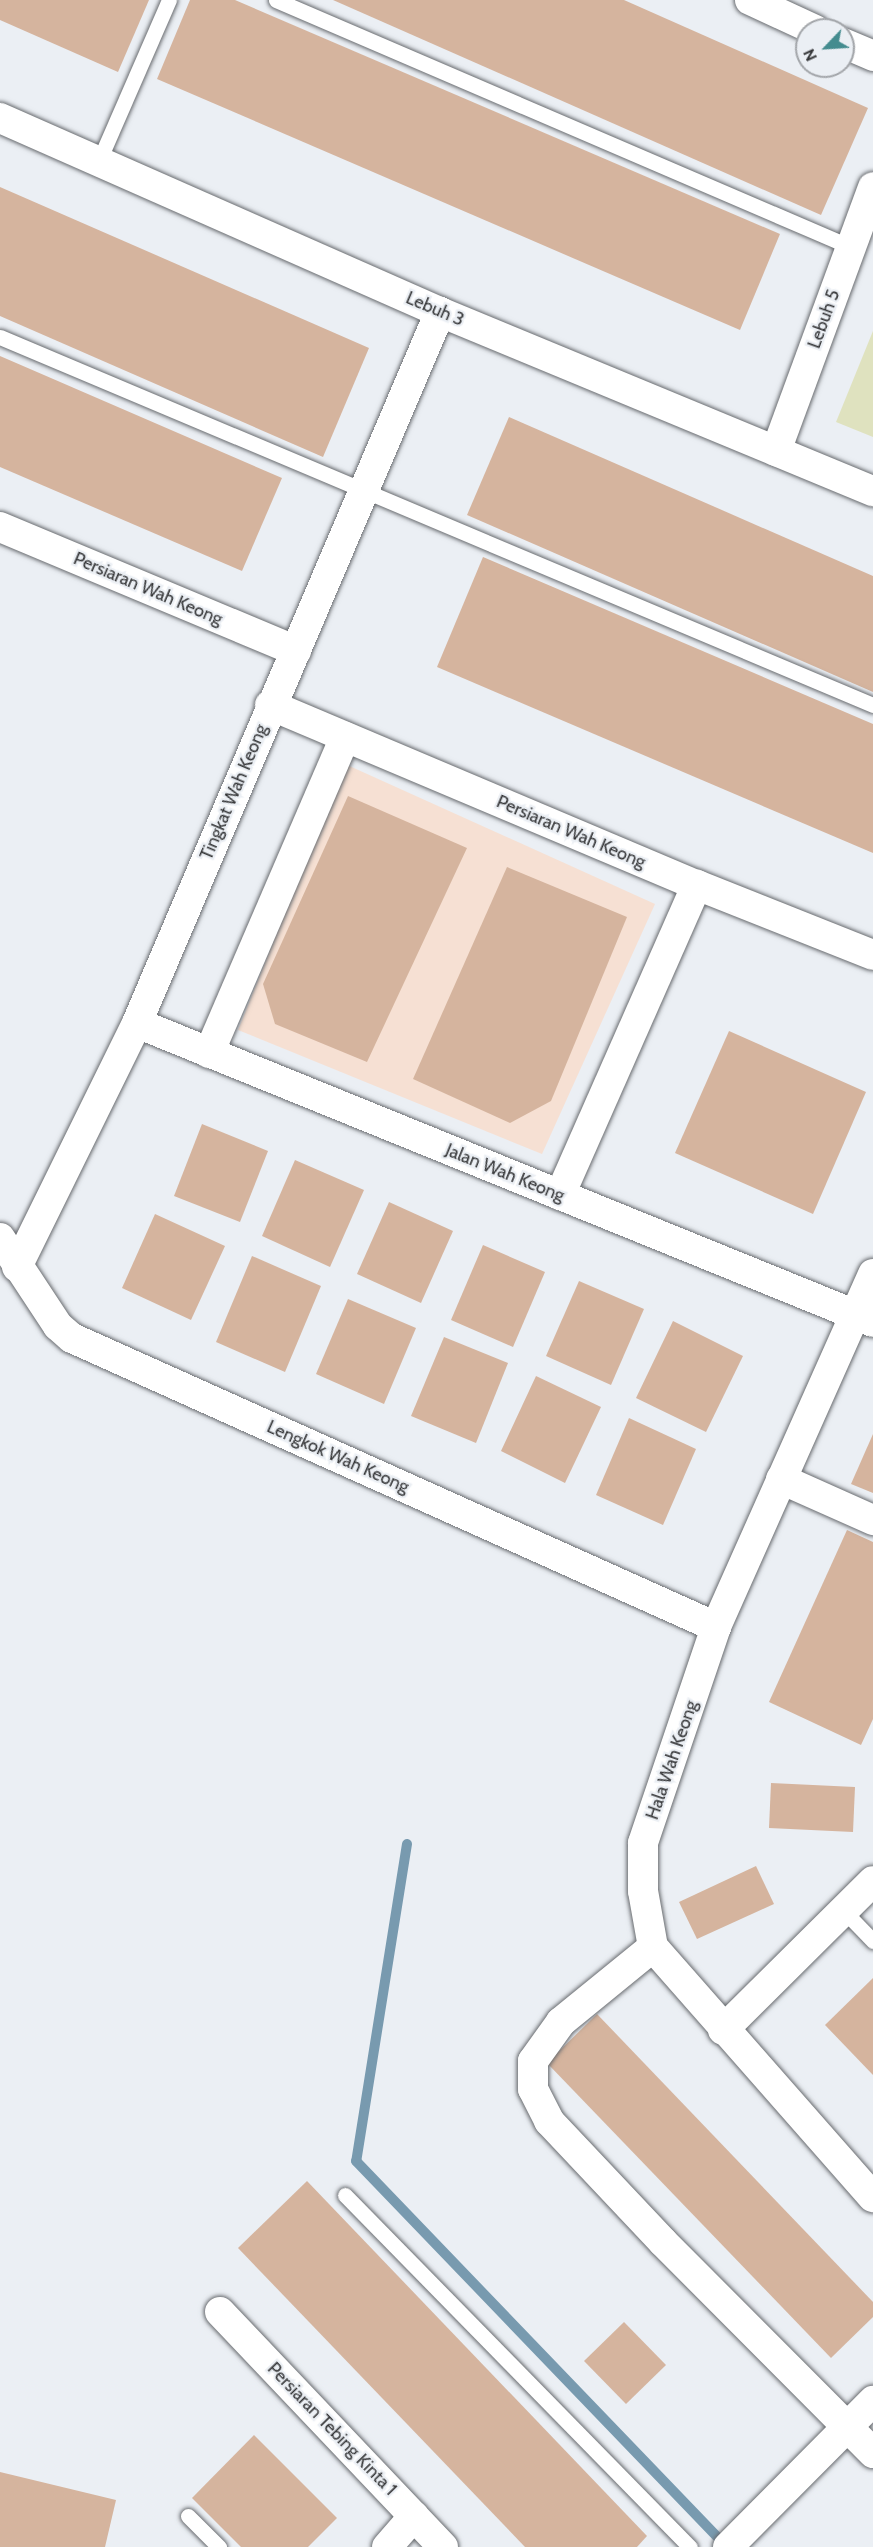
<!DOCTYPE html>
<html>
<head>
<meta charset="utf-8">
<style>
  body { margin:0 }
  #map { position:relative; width:873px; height:2547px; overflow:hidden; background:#ebeff4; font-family:Cabin,sans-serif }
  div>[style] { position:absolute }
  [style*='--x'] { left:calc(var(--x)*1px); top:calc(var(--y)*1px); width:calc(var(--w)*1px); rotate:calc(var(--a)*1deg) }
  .commercial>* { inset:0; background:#f6e0d3 }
  .green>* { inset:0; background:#dfe2bf }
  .stream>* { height:10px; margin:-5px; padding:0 5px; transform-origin:5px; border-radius:5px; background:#789aaf }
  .building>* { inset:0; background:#d5b49e }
  .roads { filter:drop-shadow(0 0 2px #686b6f) drop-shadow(0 0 2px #686b6f) }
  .service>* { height:15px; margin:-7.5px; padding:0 7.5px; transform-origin:7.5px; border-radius:7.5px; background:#fff }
  .minor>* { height:30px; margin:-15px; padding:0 15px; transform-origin:15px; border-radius:15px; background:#fff }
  span { translate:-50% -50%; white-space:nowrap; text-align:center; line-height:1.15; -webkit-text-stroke:4.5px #ebeff4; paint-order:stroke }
  .street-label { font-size:18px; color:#353638 }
  .north { position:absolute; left:795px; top:18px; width:60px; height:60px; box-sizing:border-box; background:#ebeff4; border:2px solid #a2a5a9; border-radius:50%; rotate:245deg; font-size:16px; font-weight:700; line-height:24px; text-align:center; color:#353638 }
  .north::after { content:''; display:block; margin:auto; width:21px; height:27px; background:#448c8f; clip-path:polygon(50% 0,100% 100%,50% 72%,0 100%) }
</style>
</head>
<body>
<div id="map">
  <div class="commercial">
    <i style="clip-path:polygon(345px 764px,655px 904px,542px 1154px,238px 1030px)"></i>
  </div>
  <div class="green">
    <i style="clip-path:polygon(873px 331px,873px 437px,836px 422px)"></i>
  </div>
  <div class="stream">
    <i style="--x:407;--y:1844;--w:321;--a:99.1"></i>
    <i style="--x:356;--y:2161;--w:533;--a:46.14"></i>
  </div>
  <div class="building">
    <i style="clip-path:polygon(0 0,149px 0,118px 72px,0 20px)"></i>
    <i style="clip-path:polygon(190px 0,235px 0,780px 234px,740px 330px,157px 79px)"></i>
    <i style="clip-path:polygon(333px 0,624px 0,868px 108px,821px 215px)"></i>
    <i style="clip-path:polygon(0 187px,369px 348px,323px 457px,0 316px)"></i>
    <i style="clip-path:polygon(0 356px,282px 478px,242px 571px,0 467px)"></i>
    <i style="clip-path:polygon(509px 417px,873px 576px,873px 692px,467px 515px)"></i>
    <i style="clip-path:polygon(483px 557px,873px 724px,873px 853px,437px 667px)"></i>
    <i style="clip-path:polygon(348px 796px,467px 848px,367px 1062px,275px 1024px,263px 984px)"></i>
    <i style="clip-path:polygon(507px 867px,627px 917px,551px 1101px,510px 1123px,413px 1079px)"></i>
    <i style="clip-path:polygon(729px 1031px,866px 1092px,813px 1214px,675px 1153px)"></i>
    <i style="clip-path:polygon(202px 1124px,268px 1151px,240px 1222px,174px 1196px)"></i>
    <i style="clip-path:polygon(295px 1160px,364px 1190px,330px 1267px,262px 1236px)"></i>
    <i style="clip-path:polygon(389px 1202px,453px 1231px,421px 1303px,357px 1274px)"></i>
    <i style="clip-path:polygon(155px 1214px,225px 1246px,191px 1320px,122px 1288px)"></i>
    <i style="clip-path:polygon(483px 1245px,545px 1272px,513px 1347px,451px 1320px)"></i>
    <i style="clip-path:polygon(252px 1256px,321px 1286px,285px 1372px,216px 1342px)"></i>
    <i style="clip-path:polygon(579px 1281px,644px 1309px,611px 1385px,546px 1356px)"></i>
    <i style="clip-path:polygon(348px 1299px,416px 1328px,384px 1404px,316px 1374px)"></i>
    <i style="clip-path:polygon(673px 1321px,743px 1356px,706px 1432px,636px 1398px)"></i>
    <i style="clip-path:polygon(444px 1337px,508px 1363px,476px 1443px,411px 1416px)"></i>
    <i style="clip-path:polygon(536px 1376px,601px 1407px,565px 1483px,501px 1451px)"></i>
    <i style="clip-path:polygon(629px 1418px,696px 1449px,663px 1525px,596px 1495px)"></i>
    <i style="clip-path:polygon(873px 1434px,873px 1493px,851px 1484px)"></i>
    <i style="clip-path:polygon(847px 1530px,873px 1542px,873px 1719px,861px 1745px,769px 1702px)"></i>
    <i style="clip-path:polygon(771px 1783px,855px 1787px,853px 1832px,769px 1828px)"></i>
    <i style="clip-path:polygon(756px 1866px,774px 1904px,697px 1939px,679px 1902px)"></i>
    <i style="clip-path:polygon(873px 1978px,873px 2075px,825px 2025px)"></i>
    <i style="clip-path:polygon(597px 2014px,873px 2302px,873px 2317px,831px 2358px,547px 2063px)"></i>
    <i style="clip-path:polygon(307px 2181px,647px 2536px,637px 2547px,525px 2547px,238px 2248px)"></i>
    <i style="clip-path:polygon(624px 2322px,666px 2365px,626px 2404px,584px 2361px)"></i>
    <i style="clip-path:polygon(254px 2435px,337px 2518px,308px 2547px,241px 2547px,192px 2498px)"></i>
    <i style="clip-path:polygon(0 2472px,116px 2500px,105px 2547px,0 2547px)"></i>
  </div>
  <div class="roads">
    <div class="service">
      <i style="--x:276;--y:0;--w:626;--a:23.25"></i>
      <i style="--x:98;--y:163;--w:178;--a:-66.5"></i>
      <i style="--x:0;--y:337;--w:947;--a:22.86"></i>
      <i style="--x:844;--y:1911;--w:42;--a:46"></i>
      <i style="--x:345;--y:2195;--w:493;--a:45.6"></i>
      <i style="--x:188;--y:2516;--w:44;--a:45"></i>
    </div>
    <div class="minor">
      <i style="--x:750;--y:0;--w:72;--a:24.8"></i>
      <i style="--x:843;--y:43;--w:33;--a:23"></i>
      <i style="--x:0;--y:118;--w:481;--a:23.8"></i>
      <i style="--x:440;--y:312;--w:469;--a:22.5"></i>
      <i style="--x:776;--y:451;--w:281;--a:-69.8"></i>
      <i style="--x:0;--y:527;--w:321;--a:22.7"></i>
      <i style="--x:270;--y:705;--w:463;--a:22.9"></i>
      <i style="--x:697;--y:885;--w:189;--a:21.7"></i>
      <i style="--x:137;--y:1023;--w:794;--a:22.11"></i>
      <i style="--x:209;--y:1053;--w:344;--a:-66.7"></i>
      <i style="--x:560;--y:1195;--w:339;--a:-66.2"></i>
      <i style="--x:0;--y:1238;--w:105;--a:56.6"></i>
      <i style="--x:58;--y:1326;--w:18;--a:41"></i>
      <i style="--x:72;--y:1338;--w:706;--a:24.17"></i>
      <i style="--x:17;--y:1267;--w:272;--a:-63.8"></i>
      <i style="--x:137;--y:1023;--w:773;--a:-66.92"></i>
      <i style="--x:873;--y:1274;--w:386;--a:114"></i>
      <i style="--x:716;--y:1627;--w:228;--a:108.7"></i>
      <i style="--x:643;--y:1843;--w:48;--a:90"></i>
      <i style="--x:643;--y:1891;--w:57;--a:79.9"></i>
      <i style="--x:653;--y:1947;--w:333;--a:48.7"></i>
      <i style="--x:781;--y:1479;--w:101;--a:24"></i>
      <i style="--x:653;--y:1947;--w:119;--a:140.8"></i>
      <i style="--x:561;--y:2022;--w:48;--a:125.7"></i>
      <i style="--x:533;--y:2061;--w:28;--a:90"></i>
      <i style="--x:533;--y:2089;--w:36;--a:63"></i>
      <i style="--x:549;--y:2121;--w:166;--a:46.7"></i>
      <i style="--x:663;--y:2242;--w:298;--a:45.1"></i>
      <i style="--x:723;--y:2030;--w:211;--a:-44.8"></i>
      <i style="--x:220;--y:2312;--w:324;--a:46.5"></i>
      <i style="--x:387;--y:2547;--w:41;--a:-48.9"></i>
      <i style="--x:728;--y:2547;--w:206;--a:-45.2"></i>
    </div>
  </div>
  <div class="street-label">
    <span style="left:435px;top:309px;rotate:23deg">Lebuh 3</span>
    <span style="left:824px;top:319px;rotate:-70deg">Lebuh 5</span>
    <span style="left:148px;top:589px;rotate:23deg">Persiaran Wah Keong</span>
    <span style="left:234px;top:792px;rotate:-67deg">Tingkat Wah Keong</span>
    <span style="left:571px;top:832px;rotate:23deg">Persiaran Wah Keong</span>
    <span style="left:505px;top:1173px;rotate:22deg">Jalan Wah Keong</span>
    <span style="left:338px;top:1457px;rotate:24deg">Lengkok Wah Keong</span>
    <span style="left:672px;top:1760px;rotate:-71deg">Hala Wah Keong</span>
    <span style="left:332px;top:2429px;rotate:46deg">Persiaran Tebing Kinta 1</span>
  </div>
  <div class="north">N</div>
</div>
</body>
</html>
